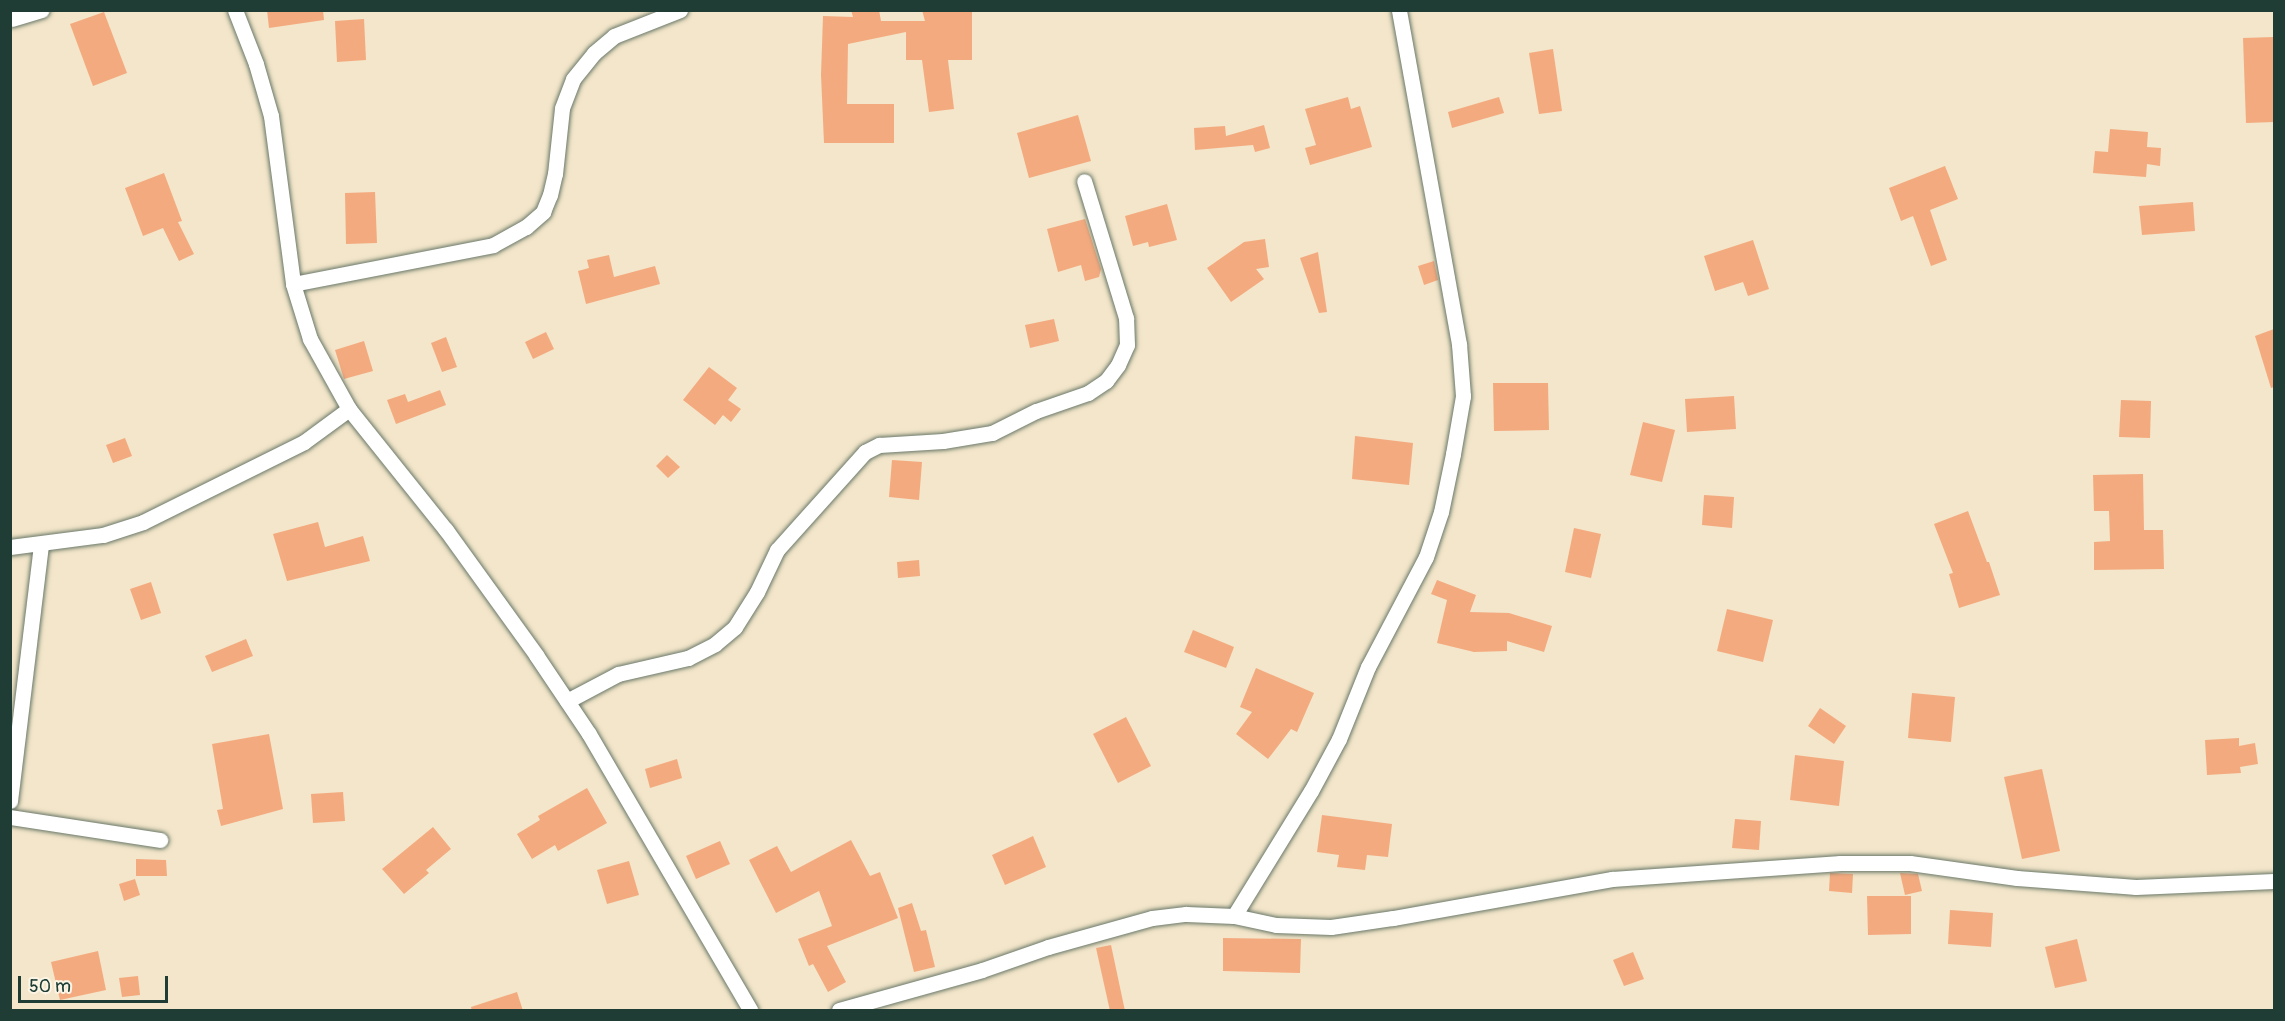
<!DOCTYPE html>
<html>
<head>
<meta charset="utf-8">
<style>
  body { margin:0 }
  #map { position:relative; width:2285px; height:1021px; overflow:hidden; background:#f3e6ca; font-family:Pangolin,sans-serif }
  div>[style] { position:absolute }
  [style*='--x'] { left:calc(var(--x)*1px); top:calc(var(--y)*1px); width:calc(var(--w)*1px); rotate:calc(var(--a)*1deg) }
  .building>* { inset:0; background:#f4aa7f }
  .roads { filter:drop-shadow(0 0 2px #697868) drop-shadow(0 0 2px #697868) }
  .street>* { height:15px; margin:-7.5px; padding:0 7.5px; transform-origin:7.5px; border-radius:7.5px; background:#fff }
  span { translate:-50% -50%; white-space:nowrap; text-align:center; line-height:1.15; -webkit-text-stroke:4.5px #fcf5e5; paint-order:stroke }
  .frame { position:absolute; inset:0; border:12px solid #1f3d34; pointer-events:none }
  .scale { position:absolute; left:18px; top:976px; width:150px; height:27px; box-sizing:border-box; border:3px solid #1f3d34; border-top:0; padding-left:8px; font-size:18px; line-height:21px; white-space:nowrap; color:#1f3d34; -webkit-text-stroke:4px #fcf5e5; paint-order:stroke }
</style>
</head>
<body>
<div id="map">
  <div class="building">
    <i style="clip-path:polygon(267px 10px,323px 10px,324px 20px,269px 28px)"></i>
    <i style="clip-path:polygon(851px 10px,879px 10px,881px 21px,925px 21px,922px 10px,972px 10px,972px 60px,948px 60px,954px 109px,929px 112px,922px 60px,906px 60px,906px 32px,848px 44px,847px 104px,894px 104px,894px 143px,824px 143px,821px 75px,823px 16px,853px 17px)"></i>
    <i style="clip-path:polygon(104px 12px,127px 73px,93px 86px,70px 24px)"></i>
    <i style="clip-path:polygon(364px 19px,366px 60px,337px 62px,335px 21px)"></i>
    <i style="clip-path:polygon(2274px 37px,2274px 122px,2246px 123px,2243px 38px)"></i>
    <i style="clip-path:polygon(1553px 49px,1562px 111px,1539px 114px,1529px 53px)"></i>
    <i style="clip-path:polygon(1348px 97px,1351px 109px,1360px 106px,1372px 147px,1310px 165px,1305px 148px,1316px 145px,1305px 109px)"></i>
    <i style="clip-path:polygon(1499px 97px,1504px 113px,1452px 128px,1448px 112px)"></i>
    <i style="clip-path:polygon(1078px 115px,1091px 161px,1029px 178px,1017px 133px)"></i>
    <i style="clip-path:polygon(1264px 125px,1270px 148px,1255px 152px,1253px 145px,1195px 150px,1194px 128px,1225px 126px,1226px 136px)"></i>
    <i style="clip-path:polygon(2110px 129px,2148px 132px,2147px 147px,2161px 148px,2160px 166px,2147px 164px,2146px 177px,2093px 173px,2095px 151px,2108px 152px)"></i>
    <i style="clip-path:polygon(1945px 166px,1958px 199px,1930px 210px,1947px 260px,1931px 266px,1913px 216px,1901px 221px,1889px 188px)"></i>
    <i style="clip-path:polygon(164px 173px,182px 221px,178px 222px,194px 254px,179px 261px,163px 228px,143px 236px,125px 188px)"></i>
    <i style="clip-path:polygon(375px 192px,377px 243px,346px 244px,345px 193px)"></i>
    <i style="clip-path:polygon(2193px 202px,2195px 231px,2142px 235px,2139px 206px)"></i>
    <i style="clip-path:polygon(1167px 204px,1177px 240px,1149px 247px,1148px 242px,1133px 246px,1125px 216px)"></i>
    <i style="clip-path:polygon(1085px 219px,1101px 269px,1099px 277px,1085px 281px,1081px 265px,1058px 272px,1047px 229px)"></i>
    <i style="clip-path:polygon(1265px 239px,1269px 267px,1256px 269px,1264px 279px,1231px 302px,1207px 268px,1244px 242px)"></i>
    <i style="clip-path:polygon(1753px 240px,1769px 289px,1748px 296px,1743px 282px,1715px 291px,1704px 256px)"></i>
    <i style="clip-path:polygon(1318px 252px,1327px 312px,1319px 313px,1300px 258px)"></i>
    <i style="clip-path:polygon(609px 255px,614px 277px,655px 266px,660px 284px,586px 304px,578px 271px,589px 268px,587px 260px)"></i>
    <i style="clip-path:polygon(1434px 261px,1438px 280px,1424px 285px,1418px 266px)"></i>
    <i style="clip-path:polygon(1054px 319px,1059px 341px,1030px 348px,1025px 325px)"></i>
    <i style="clip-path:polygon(2274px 329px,2274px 387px,2271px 388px,2255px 336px)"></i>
    <i style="clip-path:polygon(546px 332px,554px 349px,533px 359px,525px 342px)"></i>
    <i style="clip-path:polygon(446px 337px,457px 367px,442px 372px,431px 343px)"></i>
    <i style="clip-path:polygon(364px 341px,373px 371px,344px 379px,335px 350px)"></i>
    <i style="clip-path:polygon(709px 367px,737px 388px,728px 400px,741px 409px,731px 422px,723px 415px,715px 425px,683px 400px)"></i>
    <i style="clip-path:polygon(1493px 383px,1548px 383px,1549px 430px,1494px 431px)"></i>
    <i style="clip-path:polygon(440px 390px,446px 405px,396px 424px,387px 400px,405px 394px,408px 402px)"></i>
    <i style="clip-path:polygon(1734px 396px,1736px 429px,1687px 432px,1685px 399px)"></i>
    <i style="clip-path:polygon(2121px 400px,2151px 401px,2150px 438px,2119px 437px)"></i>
    <i style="clip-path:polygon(1643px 422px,1675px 430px,1662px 482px,1630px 475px)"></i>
    <i style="clip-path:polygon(1355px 436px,1413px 443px,1409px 485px,1352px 479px)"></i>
    <i style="clip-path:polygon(125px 438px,132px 456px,113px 463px,106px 445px)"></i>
    <i style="clip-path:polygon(667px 455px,680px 467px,668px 478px,656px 466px)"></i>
    <i style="clip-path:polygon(892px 460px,922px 462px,919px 500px,889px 497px)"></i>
    <i style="clip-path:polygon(2143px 474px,2144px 530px,2163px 530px,2164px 569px,2094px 570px,2094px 542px,2110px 541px,2109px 511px,2094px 511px,2093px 475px)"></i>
    <i style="clip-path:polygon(1704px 495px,1734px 497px,1732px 528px,1702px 525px)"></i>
    <i style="clip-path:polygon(1968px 511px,1987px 562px,1989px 562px,2000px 595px,1959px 608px,1949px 574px,1953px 573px,1934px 524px)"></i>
    <i style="clip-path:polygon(318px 522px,325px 547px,363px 536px,370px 561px,287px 581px,273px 534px)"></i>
    <i style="clip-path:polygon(1574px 528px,1601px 534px,1591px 578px,1565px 572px)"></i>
    <i style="clip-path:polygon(919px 560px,920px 576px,898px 578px,897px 562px)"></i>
    <i style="clip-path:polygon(1437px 580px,1476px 595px,1470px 612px,1509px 613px,1552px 626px,1544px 652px,1507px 641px,1507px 651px,1474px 652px,1437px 643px,1447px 600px,1431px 594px)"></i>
    <i style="clip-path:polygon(151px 582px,161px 613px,141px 620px,130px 589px)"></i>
    <i style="clip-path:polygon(1727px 609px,1773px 620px,1763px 662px,1717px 651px)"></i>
    <i style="clip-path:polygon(1193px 630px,1234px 647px,1226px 668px,1184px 652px)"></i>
    <i style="clip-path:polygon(246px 639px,253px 656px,212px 672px,205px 656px)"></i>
    <i style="clip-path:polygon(1256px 668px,1314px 693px,1297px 732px,1291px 729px,1268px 759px,1236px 734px,1252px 712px,1240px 707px)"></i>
    <i style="clip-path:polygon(1912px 693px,1955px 697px,1951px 742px,1908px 738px)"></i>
    <i style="clip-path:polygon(1820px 708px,1846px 726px,1834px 744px,1808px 726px)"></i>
    <i style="clip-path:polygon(1126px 717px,1151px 766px,1118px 783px,1093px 734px)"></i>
    <i style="clip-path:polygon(269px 734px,283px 809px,221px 826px,217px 810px,223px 809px,212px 744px)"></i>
    <i style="clip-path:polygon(2239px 738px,2239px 746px,2255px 743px,2258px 764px,2240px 767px,2241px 773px,2207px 775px,2205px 740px)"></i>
    <i style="clip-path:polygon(1795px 755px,1844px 761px,1839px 806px,1790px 800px)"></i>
    <i style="clip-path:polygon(677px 759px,682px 778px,650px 788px,645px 769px)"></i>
    <i style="clip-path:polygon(2042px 769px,2060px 851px,2022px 859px,2004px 777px)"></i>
    <i style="clip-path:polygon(587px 788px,607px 823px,558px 851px,555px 845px,532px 859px,517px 834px,540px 820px,538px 816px)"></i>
    <i style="clip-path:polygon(343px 792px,345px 821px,313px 823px,311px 794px)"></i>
    <i style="clip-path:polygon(1322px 815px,1392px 824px,1388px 857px,1367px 855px,1365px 870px,1337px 867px,1339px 855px,1317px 852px)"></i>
    <i style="clip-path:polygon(1735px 819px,1761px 821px,1759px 850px,1732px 848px)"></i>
    <i style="clip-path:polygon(433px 827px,451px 849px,426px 870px,429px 873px,404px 894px,382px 869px)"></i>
    <i style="clip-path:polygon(1033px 836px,1046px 867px,1005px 885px,992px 855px)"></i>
    <i style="clip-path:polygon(851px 840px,870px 876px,880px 872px,898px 918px,827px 946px,846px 982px,828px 992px,813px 964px,809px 966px,798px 939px,832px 926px,819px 891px,776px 913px,749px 860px,777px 846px,791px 872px)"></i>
    <i style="clip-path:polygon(720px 841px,730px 864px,696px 879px,686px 856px)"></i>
    <i style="clip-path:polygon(136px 859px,166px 860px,167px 876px,136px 876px)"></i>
    <i style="clip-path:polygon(629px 861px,639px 895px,607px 904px,597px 870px)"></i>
    <i style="clip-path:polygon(1830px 873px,1853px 874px,1852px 893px,1829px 891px)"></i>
    <i style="clip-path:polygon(1900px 873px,1918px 874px,1922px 891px,1905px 895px)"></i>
    <i style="clip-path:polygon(135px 879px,140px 895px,124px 901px,119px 884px)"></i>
    <i style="clip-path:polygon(1867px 896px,1911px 896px,1911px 934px,1868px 935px)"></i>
    <i style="clip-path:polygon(912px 903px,921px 931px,926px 930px,935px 967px,914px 972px,898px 908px)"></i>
    <i style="clip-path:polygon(1950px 910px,1993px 913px,1991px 947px,1948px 944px)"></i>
    <i style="clip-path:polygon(1223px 938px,1301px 939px,1300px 973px,1223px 971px)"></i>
    <i style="clip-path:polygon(2077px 939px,2087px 981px,2055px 988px,2045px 947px)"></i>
    <i style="clip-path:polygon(1111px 945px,1125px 1011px,1110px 1011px,1096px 948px)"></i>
    <i style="clip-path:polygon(98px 951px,106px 990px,60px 1000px,51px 962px)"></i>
    <i style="clip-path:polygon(1633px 952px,1644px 979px,1624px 986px,1613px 960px)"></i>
    <i style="clip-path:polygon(138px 976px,140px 995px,122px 997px,119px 978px)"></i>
    <i style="clip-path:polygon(517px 992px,523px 1011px,472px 1011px,471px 1007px)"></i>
  </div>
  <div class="roads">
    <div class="street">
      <i style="--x:235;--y:10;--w:58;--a:68.7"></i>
      <i style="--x:256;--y:64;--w:54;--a:73.9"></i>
      <i style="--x:271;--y:116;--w:169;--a:82.5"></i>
      <i style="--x:293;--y:284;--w:58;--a:72.8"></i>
      <i style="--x:310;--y:339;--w:80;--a:60.9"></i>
      <i style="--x:349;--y:409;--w:155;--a:51.3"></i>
      <i style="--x:446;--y:530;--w:154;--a:54.2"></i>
      <i style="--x:536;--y:655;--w:95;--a:56.1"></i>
      <i style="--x:589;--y:734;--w:320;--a:59.7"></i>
      <i style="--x:12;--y:19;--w:31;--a:-17"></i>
      <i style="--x:293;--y:284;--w:204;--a:-11"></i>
      <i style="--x:493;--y:245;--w:38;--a:-29"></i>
      <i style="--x:526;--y:227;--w:23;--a:-41"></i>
      <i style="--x:543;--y:212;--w:18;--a:-68"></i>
      <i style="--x:550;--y:195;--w:22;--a:-77"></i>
      <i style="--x:555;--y:174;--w:66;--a:-83.9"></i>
      <i style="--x:562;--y:108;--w:31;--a:-69"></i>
      <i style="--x:573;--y:79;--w:33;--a:-51"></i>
      <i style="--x:594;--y:53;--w:26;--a:-40"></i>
      <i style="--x:614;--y:36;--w:71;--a:-21.5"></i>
      <i style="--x:10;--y:547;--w:94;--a:-7.4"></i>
      <i style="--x:103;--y:535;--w:42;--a:-18"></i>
      <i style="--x:143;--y:522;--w:180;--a:-26.4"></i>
      <i style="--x:304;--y:442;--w:56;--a:-36.3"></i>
      <i style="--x:567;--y:701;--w:58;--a:-27.9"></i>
      <i style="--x:618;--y:674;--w:72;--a:-12.9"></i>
      <i style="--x:688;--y:658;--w:30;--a:-27"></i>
      <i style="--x:715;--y:644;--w:26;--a:-40"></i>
      <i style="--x:735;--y:627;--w:41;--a:-57.8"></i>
      <i style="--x:757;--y:592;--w:47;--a:-64.5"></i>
      <i style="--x:777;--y:550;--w:132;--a:-48.1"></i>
      <i style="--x:865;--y:452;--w:16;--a:-27"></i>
      <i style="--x:879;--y:445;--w:64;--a:-3.6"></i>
      <i style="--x:943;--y:441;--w:50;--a:-9.3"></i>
      <i style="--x:992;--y:433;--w:49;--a:-26.6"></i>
      <i style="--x:1036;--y:411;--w:55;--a:-19.1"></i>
      <i style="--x:1088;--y:393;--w:22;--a:-34"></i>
      <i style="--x:1106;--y:381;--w:20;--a:-53"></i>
      <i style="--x:1118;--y:365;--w:22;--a:-66"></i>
      <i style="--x:1127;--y:345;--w:27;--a:-92"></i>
      <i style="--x:1126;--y:318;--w:143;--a:-107"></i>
      <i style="--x:10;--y:801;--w:258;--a:-83.1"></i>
      <i style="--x:10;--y:817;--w:152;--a:8.7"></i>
      <i style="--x:1234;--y:916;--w:147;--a:-58.4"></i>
      <i style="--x:1311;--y:791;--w:59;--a:-61.7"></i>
      <i style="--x:1339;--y:739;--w:78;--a:-68.1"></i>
      <i style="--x:1368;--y:667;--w:124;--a:-62.2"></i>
      <i style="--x:1426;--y:557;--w:47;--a:-71.6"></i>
      <i style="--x:1441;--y:512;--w:59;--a:-78.3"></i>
      <i style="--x:1453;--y:454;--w:59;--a:-80.2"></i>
      <i style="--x:1463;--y:396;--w:52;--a:-94.4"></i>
      <i style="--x:1459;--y:344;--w:339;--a:-100.2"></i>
      <i style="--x:839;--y:1010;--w:148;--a:-15.6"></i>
      <i style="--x:982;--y:970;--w:70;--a:-19.2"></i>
      <i style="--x:1048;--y:947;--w:108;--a:-15.6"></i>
      <i style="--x:1152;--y:918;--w:34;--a:-7"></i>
      <i style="--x:1186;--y:914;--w:48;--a:2.4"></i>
      <i style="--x:1234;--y:916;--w:43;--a:12.1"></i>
      <i style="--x:1276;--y:925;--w:55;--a:2.1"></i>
      <i style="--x:1331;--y:927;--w:63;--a:-8.3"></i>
      <i style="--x:1393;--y:918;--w:222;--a:-10.1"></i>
      <i style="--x:1612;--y:879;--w:229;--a:-4"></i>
      <i style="--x:1840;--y:863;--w:70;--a:0"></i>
      <i style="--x:1910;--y:863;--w:108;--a:8"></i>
      <i style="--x:2017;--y:878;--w:119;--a:4.3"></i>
      <i style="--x:2136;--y:887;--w:138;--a:-2.5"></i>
    </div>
  </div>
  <div class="frame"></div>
  <div class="scale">50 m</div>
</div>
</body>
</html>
